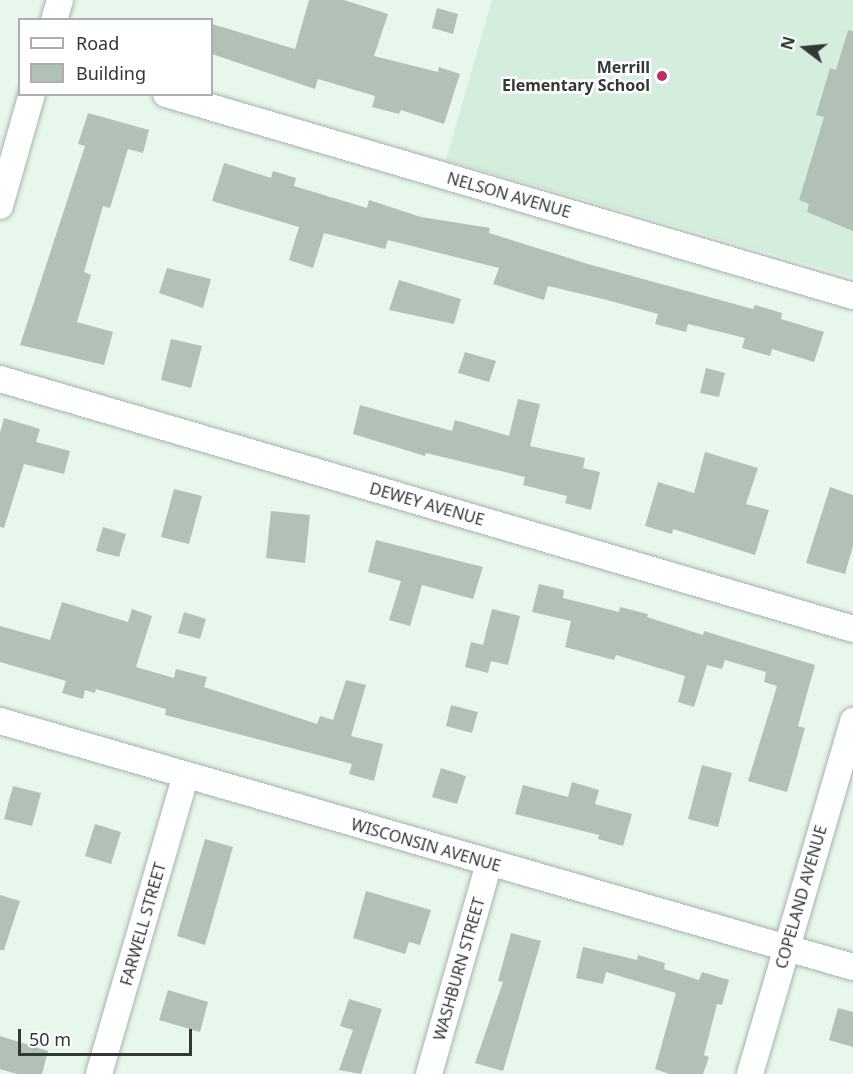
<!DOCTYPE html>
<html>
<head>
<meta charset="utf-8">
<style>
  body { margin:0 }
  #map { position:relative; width:853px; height:1074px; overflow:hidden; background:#e7f7eb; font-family:"Noto Sans",sans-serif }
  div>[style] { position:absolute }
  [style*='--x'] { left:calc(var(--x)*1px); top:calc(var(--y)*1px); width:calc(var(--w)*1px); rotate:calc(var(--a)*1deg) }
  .built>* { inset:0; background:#d5eddc }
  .building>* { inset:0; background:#b1c1b6 }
  .roads { filter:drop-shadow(0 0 2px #a6b5aa) drop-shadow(0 0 2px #a6b5aa) }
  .minor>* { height:26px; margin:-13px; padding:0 13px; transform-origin:13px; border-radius:13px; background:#fff }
  .dots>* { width:16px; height:16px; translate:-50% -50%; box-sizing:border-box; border:3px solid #fff; border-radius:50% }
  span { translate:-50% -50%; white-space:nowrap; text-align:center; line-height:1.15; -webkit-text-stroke:5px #fff; paint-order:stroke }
  .poi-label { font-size:16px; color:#323834; font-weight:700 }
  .right { translate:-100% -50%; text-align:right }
  .street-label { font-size:16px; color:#323834 }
  .legend { position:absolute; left:18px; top:18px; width:195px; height:78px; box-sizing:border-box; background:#fff; border:2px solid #adafae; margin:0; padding:8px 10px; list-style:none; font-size:18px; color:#323834 }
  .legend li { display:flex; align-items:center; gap:12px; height:30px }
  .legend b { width:30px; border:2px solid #adafae }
  .north { position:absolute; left:775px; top:18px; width:60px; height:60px; -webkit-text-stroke:4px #fff; paint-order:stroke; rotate:286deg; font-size:16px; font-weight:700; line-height:24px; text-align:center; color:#323834 }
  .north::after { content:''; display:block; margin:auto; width:21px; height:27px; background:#323834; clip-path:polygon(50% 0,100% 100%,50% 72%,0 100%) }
  .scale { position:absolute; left:18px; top:1029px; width:174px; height:27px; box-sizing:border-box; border:3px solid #323834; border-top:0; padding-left:8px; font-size:18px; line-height:21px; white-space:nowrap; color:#323834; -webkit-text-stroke:4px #fff; paint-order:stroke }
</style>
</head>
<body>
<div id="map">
  <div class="built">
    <i style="clip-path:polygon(492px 0,853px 0,853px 277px,446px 160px)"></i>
  </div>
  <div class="building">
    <i style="clip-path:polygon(309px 0,344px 0,388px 14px,374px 56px,438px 72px,439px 67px,460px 74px,444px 124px,401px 110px,399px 114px,372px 107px,375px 96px,318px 79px,315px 89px,212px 54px,212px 24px,295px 49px)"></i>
    <i style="clip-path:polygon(437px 8px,458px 14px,453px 34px,432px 28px)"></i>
    <i style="clip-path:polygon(848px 30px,853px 31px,853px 231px,807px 212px,809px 204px,799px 200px,824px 117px,816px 115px,830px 68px,836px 70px)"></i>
    <i style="clip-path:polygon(88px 113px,149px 130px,143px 153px,128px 149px,110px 208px,103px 206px,84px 272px,91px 275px,77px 322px,113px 332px,104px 365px,20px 345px,85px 146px,78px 144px)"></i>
    <i style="clip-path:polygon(224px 163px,271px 178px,273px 171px,296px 178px,294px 186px,367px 208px,369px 200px,421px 217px,490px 228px,489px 233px,588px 264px,753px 309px,755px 305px,782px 313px,781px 319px,824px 332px,814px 362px,772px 349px,770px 356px,742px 348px,745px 338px,688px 324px,686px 332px,655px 324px,658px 314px,607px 300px,548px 286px,544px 300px,493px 284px,499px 268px,388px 240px,385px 249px,324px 233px,313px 268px,289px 260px,299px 227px,212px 201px)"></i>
    <i style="clip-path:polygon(167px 268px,211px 279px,203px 308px,159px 293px)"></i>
    <i style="clip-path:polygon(399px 280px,461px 299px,454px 324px,389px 310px)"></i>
    <i style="clip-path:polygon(171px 339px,202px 346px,191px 388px,161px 380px)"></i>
    <i style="clip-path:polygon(465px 352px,496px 361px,489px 382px,458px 373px)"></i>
    <i style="clip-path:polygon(706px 368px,725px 373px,719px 397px,700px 393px)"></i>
    <i style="clip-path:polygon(518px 399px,540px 404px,530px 446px,585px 458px,583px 468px,600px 472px,591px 510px,565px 503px,567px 496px,523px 485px,525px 477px,426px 453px,425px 456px,353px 434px,360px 405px,452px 431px,455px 420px,509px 436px)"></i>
    <i style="clip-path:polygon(4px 418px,40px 429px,36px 442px,70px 451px,64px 474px,24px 464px,4px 528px,0 527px,0 433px)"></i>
    <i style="clip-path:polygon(705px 452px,758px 468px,746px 504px,769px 510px,755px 555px,673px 529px,672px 534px,645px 526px,658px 482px,694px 493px)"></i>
    <i style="clip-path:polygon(830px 487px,853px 495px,853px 546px,845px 574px,806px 563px)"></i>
    <i style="clip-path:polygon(174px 489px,202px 496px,189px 544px,161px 537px)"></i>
    <i style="clip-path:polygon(271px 511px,310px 515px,305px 563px,266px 558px)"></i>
    <i style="clip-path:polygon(103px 527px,126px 534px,119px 557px,96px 551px)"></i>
    <i style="clip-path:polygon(376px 540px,483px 567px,473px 599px,422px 585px,410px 626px,389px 620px,401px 581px,368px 572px)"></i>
    <i style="clip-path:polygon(539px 584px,564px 590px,563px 598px,619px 612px,620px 607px,648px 614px,647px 617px,703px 635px,704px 631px,815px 665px,798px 726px,805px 728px,787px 792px,748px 781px,777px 686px,764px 682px,766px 672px,725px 660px,722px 669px,707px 665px,694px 707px,678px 702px,685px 676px,616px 655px,614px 660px,565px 647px,571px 621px,532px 612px)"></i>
    <i style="clip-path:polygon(62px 602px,128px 622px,132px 609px,152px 616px,136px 667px,174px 678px,176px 669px,207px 677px,204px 687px,317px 724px,320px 716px,333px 720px,346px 680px,366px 685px,351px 736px,383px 744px,374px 781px,349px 774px,352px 764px,165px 715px,166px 709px,96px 689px,95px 693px,85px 690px,83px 699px,62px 693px,66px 681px,0 662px,0 626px,50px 640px)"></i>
    <i style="clip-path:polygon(492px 609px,520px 616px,508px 665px,491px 661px,488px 673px,465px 667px,471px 642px,483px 645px)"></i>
    <i style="clip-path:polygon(184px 612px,206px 619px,200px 639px,178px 633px)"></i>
    <i style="clip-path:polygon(451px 705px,478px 712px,472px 733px,446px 726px)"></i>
    <i style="clip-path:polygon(702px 765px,732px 773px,718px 827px,688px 819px)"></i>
    <i style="clip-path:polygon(441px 768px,466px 776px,457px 804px,432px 797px)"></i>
    <i style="clip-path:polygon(572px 782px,599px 790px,595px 804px,632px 814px,623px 846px,598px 839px,599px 835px,515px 814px,523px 785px,568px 797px)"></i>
    <i style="clip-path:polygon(13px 786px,41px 793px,32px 826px,4px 819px)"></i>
    <i style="clip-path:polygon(95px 824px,121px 832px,111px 864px,85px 856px)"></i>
    <i style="clip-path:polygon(205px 839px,233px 847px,205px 945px,177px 936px)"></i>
    <i style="clip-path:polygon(366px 891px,431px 910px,420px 945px,409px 942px,405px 954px,353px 938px)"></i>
    <i style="clip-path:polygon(0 895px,20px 901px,4px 950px,0 950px)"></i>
    <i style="clip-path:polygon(511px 933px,541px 941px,503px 1071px,475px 1063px,503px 982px,498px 981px)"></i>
    <i style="clip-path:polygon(583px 947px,637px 960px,638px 955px,665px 963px,664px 969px,699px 980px,702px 972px,729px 980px,722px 1005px,717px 1004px,704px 1055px,709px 1057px,703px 1074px,669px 1074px,655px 1069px,676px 993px,606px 972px,603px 984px,576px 978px)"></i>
    <i style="clip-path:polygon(168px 990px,208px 1002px,200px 1032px,159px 1020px)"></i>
    <i style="clip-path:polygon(349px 999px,382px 1009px,361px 1074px,339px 1070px,353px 1030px,340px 1026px)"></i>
    <i style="clip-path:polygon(838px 1008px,853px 1012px,853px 1047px,829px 1040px)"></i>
    <i style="clip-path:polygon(0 1036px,48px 1051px,42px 1074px,17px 1074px,0 1069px)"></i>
  </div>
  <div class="roads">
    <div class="minor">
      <i style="--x:54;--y:20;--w:21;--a:-73"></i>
      <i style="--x:166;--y:94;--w:716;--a:16.39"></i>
      <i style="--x:0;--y:206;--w:116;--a:-74.1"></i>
      <i style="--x:0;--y:379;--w:889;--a:16.33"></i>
      <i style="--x:0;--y:721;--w:888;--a:16.09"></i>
      <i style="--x:99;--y:1074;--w:311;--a:-73.8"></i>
      <i style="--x:429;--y:1074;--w:218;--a:-74.1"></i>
      <i style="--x:750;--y:1074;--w:368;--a:-73.7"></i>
    </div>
  </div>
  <div class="dots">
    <i style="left:662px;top:76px;background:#bd2f60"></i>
  </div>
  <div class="poi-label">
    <span class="right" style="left:650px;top:76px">Merrill<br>Elementary School</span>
  </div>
  <div class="street-label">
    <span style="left:509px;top:195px;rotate:16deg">NELSON AVENUE</span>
    <span style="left:427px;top:504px;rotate:16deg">DEWEY AVENUE</span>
    <span style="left:426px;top:845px;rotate:16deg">WISCONSIN AVENUE</span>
    <span style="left:801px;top:897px;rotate:-74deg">COPELAND AVENUE</span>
    <span style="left:143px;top:924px;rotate:-74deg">FARWELL STREET</span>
    <span style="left:459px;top:969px;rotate:-74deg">WASHBURN STREET</span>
  </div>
  <ul class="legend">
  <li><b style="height:8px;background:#fff"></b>Road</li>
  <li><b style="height:16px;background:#b1c1b6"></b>Building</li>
  </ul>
  <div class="north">N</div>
  <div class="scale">50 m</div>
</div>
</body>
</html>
